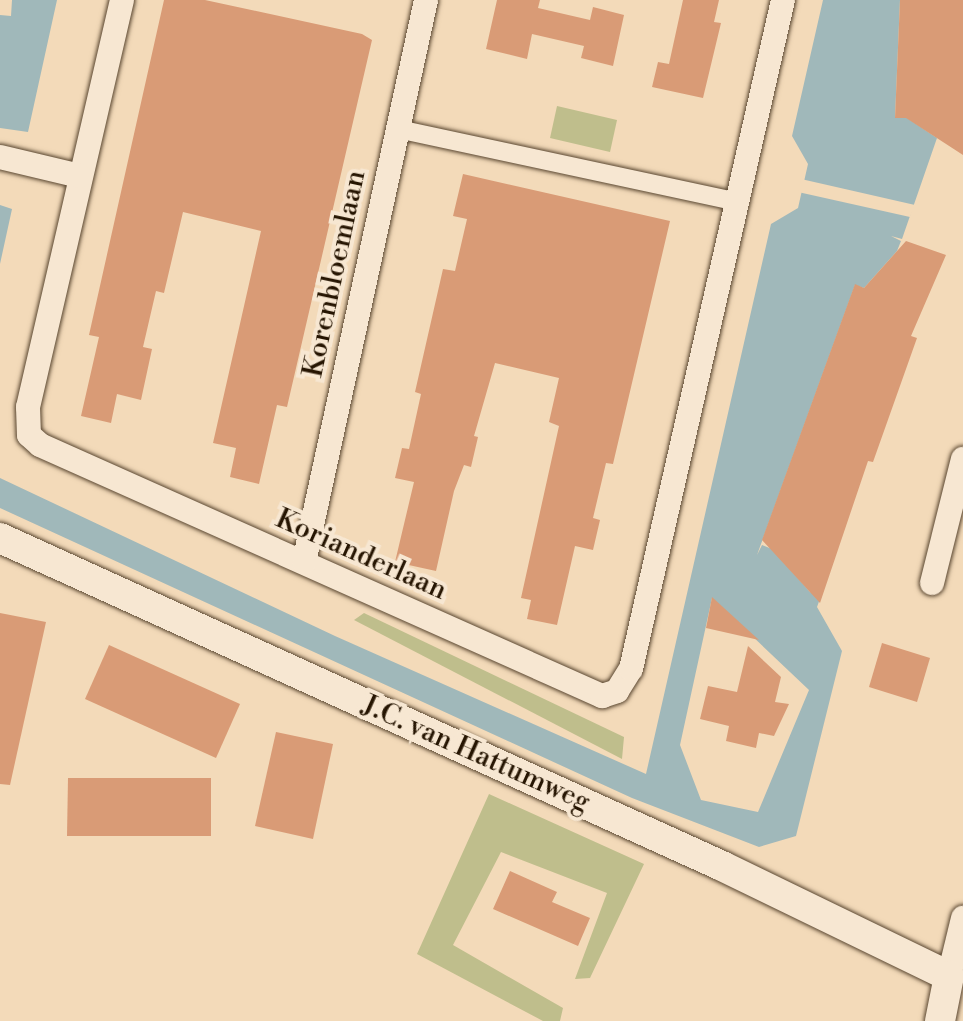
<!DOCTYPE html>
<html>
<head>
<meta charset="utf-8">
<style>
  body { margin:0 }
  #map { position:relative; width:963px; height:1021px; overflow:hidden; background:#f3dab9; font-family:"Libre Bodoni",serif }
  div>[style] { position:absolute }
  [style*='--x'] { left:calc(var(--x)*1px); top:calc(var(--y)*1px); width:calc(var(--w)*1px); rotate:calc(var(--a)*1deg) }
  .green>* { inset:0; background:#bfbe8c }
  .water>* { inset:0; background:#a0b8ba }
  .pier>* { inset:0; background:#f3dab9 }
  .building>* { inset:0; background:#d99b76 }
  .roads { filter:drop-shadow(0 0 2px #594630) drop-shadow(0 0 2px #594630) }
  .pedestrian>* { height:18px; margin:-9px; padding:0 9px; transform-origin:9px; border-radius:9px; background:#f7e7d2 }
  .minor>* { height:24px; margin:-12px; padding:0 12px; transform-origin:12px; border-radius:12px; background:#f7e7d2 }
  .tertiary>* { height:30px; margin:-15px; padding:0 15px; transform-origin:15px; border-radius:15px; background:#f7e7d2 }
  span { translate:-50% -50%; white-space:nowrap; text-align:center; line-height:1.15; -webkit-text-stroke:8px #f7e7d2; paint-order:stroke }
  .street-label { font-size:28px; color:#261502 }
</style>
</head>
<body>
<div id="map">
  <div class="green">
    <i style="clip-path:polygon(557px 106px,617px 120px,610px 152px,550px 138px)"></i>
    <i style="clip-path:polygon(364px 613px,624px 737px,622px 759px,354px 620px)"></i>
    <i style="clip-path:polygon(489px 794px,644px 864px,590px 978px,575px 979px,607px 893px,501px 852px,453px 945px,563px 1008px,560px 1021px,543px 1021px,417px 954px)"></i>
  </div>
  <div class="water">
    <i style="clip-path:polygon(12px 0,57px 0,28px 132px,0 128px,0 15px,11px 16px)"></i>
    <i style="clip-path:polygon(evenodd,823px 0,900px 0,895px 118px,907px 118px,937px 138px,902px 239px,891px 236px,901px 241px,897px 251px,864px 288px,855px 285px,757px 555px,762px 545px,772px 549px,810px 592px,821px 596px,817px 607px,842px 651px,796px 836px,759px 847px,632px 798px,0 508px,0 478px,335px 636px,646px 774px,771px 224px,798px 208px,808px 164px,792px 136px,823px 0,712px 598px,809px 690px,758px 812px,701px 800px,680px 745px,712px 598px)"></i>
    <i style="clip-path:polygon(0 205px,12px 209px,0 264px)"></i>
  </div>
  <div class="pier">
    <i style="clip-path:polygon(801px 179px,915px 205px,910px 217px,798px 192px)"></i>
  </div>
  <div class="building">
    <i style="clip-path:polygon(164px 0,205px 0,362px 34px,372px 40px,287px 407px,277px 405px,259px 484px,230px 477px,236px 448px,213px 443px,261px 231px,183px 212px,164px 293px,156px 291px,143px 347px,152px 349px,141px 400px,117px 394px,111px 423px,81px 416px,99px 337px,89px 335px)"></i>
    <i style="clip-path:polygon(497px 0,540px 0,538px 8px,590px 20px,593px 7px,624px 15px,613px 66px,581px 58px,584px 46px,532px 34px,527px 59px,486px 49px)"></i>
    <i style="clip-path:polygon(683px 0,719px 0,714px 22px,721px 23px,703px 98px,652px 87px,658px 62px,669px 64px)"></i>
    <i style="clip-path:polygon(900px 0,963px 0,963px 155px,906px 118px,895px 118px)"></i>
    <i style="clip-path:polygon(463px 174px,670px 221px,613px 464px,606px 463px,593px 518px,600px 520px,593px 550px,575px 546px,557px 625px,527px 619px,531px 600px,521px 598px,559px 426px,549px 422px,559px 378px,495px 363px,474px 436px,478px 437px,471px 467px,464px 465px,454px 491px,436px 571px,395px 562px,414px 482px,395px 478px,402px 448px,409px 449px,421px 394px,415px 392px,443px 269px,455px 271px,467px 219px,453px 216px)"></i>
    <i style="clip-path:polygon(906px 241px,946px 255px,911px 336px,917px 338px,873px 462px,868px 461px,820px 603px,762px 540px,855px 284px,864px 288px)"></i>
    <i style="clip-path:polygon(712px 597px,759px 640px,706px 628px)"></i>
    <i style="clip-path:polygon(0 613px,46px 622px,10px 785px,0 784px)"></i>
    <i style="clip-path:polygon(882px 643px,930px 658px,917px 702px,869px 687px)"></i>
    <i style="clip-path:polygon(109px 645px,240px 704px,216px 758px,85px 699px)"></i>
    <i style="clip-path:polygon(748px 646px,781px 677px,775px 702px,789px 704px,774px 736px,759px 733px,756px 748px,726px 741px,729px 726px,700px 719px,708px 686px,737px 692px)"></i>
    <i style="clip-path:polygon(276px 732px,333px 744px,313px 839px,255px 826px)"></i>
    <i style="clip-path:polygon(68px 778px,211px 778px,211px 836px,67px 836px)"></i>
    <i style="clip-path:polygon(510px 871px,557px 892px,552px 902px,590px 918px,578px 946px,493px 909px)"></i>
  </div>
  <div class="roads">
    <div class="pedestrian">
      <i style="--x:398;--y:129;--w:348;--a:12.1"></i>
    </div>
    <div class="minor">
      <i style="--x:122;--y:0;--w:418;--a:103"></i>
      <i style="--x:28;--y:407;--w:28;--a:88"></i>
      <i style="--x:29;--y:435;--w:15;--a:42"></i>
      <i style="--x:40;--y:445;--w:616;--a:24.07"></i>
      <i style="--x:602;--y:696;--w:16;--a:-18"></i>
      <i style="--x:617;--y:691;--w:26;--a:-58"></i>
      <i style="--x:631;--y:669;--w:686;--a:-77.2"></i>
      <i style="--x:0;--y:157;--w:82;--a:13.4"></i>
      <i style="--x:304;--y:562;--w:575;--a:-77.75"></i>
      <i style="--x:932;--y:583;--w:128;--a:-76"></i>
      <i style="--x:949;--y:976;--w:60;--a:-76.4"></i>
    </div>
    <div class="tertiary">
      <i style="--x:0;--y:538;--w:793;--a:24.43"></i>
      <i style="--x:722;--y:866;--w:252;--a:25.9"></i>
      <i style="--x:949;--y:976;--w:46;--a:101.3"></i>
    </div>
  </div>
  <div class="street-label">
    <span style="left:335px;top:274px;rotate:-78deg">Korenbloemlaan</span>
    <span style="left:361px;top:555px;rotate:24deg">Korianderlaan</span>
    <span style="left:476px;top:754px;rotate:24deg">J.C. van Hattumweg</span>
  </div>
</div>
</body>
</html>
